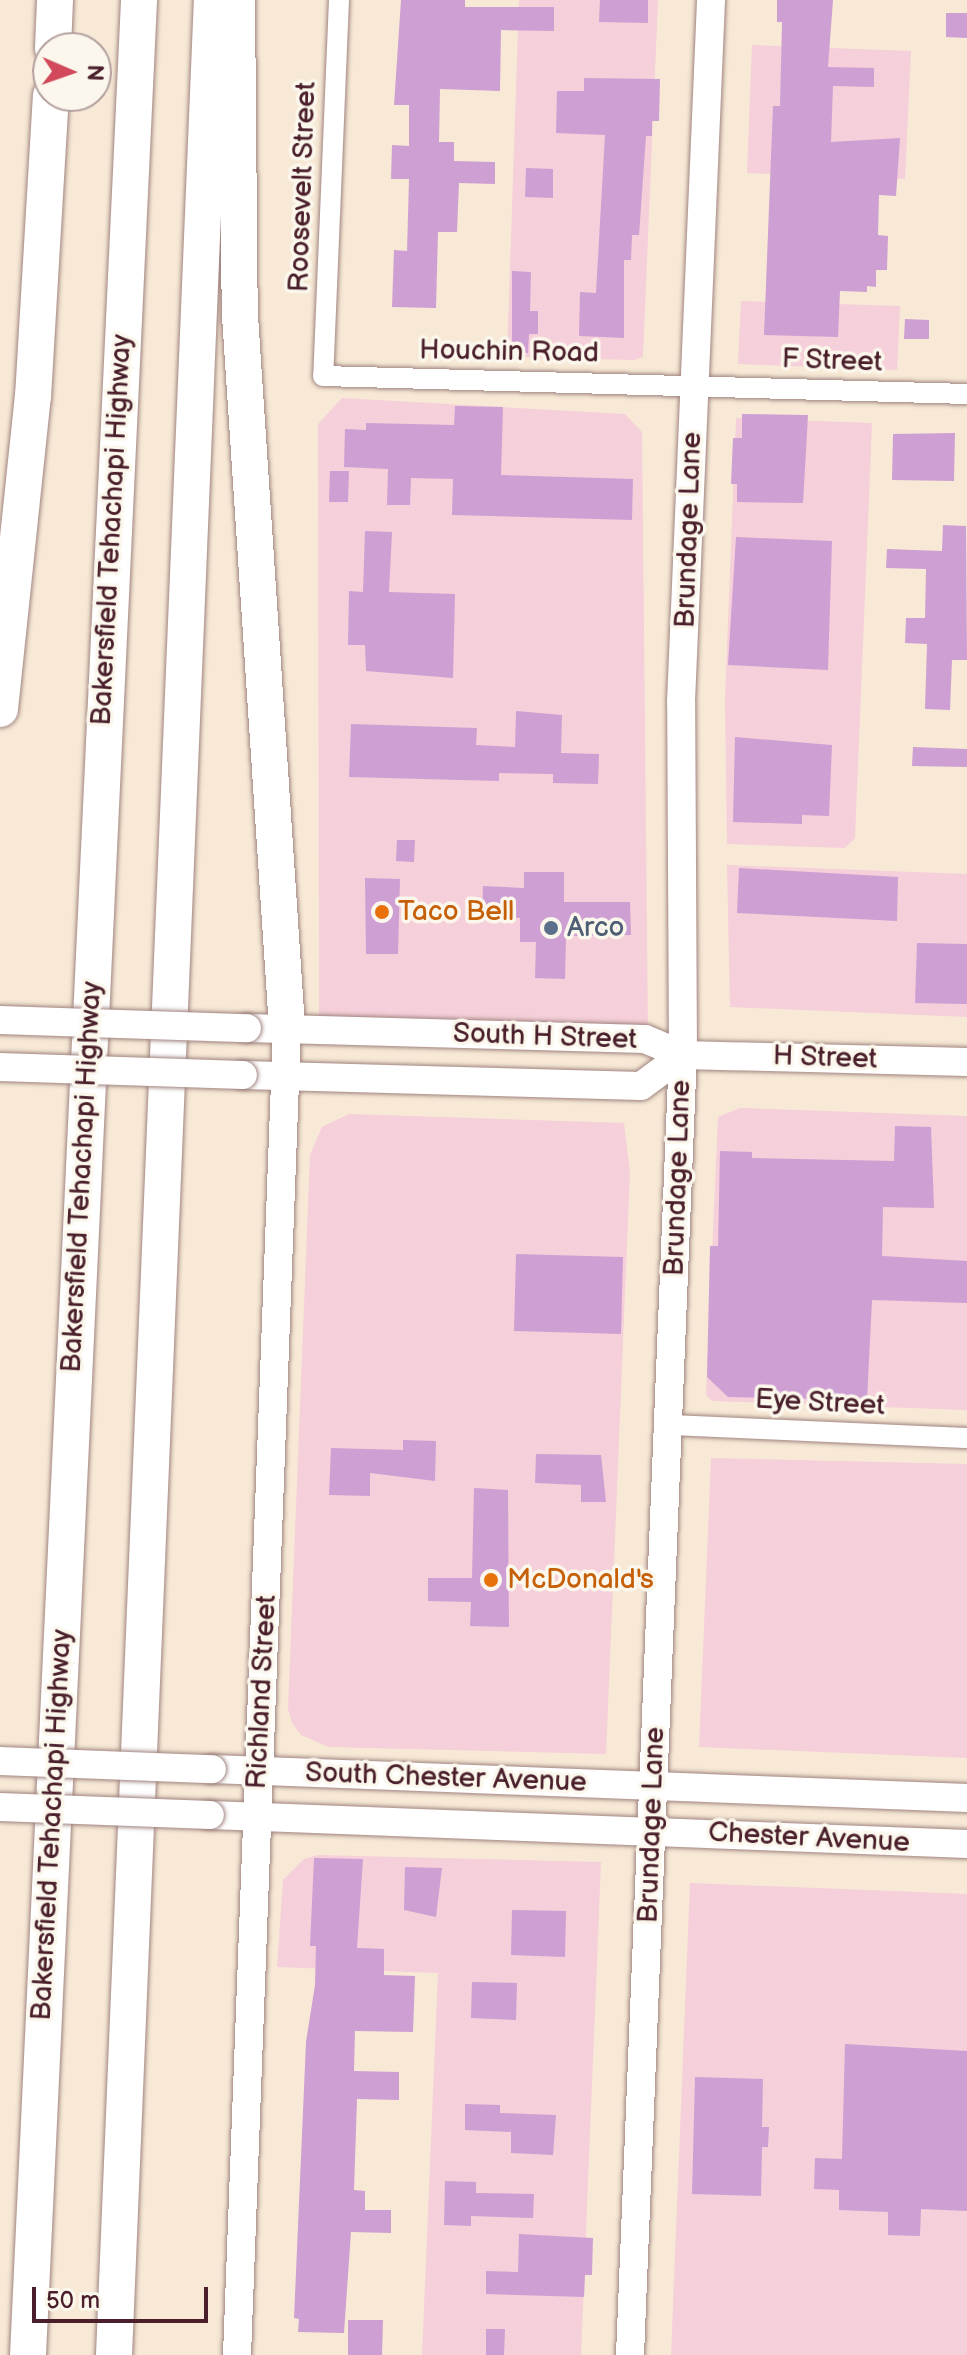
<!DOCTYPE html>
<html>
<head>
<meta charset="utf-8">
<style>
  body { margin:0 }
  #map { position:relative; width:967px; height:2355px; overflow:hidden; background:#f7e9d5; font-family:"Balsamiq Sans",sans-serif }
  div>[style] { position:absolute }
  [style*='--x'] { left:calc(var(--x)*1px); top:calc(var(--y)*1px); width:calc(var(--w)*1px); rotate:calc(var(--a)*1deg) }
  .built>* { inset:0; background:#f5cfd9 }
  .building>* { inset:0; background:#ce9fd3 }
  .roads { filter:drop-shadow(0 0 2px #a08480) drop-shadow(0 0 2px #a08480) }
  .street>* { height:20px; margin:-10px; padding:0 10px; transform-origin:10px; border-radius:10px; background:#fff }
  .secondary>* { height:28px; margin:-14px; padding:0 14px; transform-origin:14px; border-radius:14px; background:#fff }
  .highway>* { height:36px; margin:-18px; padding:0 18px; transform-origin:18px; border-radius:18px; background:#fff }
  .bridges { filter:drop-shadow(0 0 2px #a08480) drop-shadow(0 0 2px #a08480) }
  .secondary-bridge>* { height:28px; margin:-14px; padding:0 14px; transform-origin:14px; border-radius:14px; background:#fff }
  .dots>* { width:22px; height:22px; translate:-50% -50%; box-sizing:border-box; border:4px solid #fbf7ec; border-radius:50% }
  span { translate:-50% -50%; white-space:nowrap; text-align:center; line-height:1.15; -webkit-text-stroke:7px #fbf7ec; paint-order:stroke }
  .street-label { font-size:28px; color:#4a1f2b }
  .food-label { font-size:28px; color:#c56008 }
  .left { translate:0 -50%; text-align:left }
  .service-label { font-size:28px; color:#4e5e75 }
  .north { position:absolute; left:32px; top:32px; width:80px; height:80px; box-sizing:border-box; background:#fbf7ec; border:2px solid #b4a19f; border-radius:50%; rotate:92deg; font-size:22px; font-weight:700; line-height:32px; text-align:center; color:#4a1f2b }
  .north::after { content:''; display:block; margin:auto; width:28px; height:36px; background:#d1495b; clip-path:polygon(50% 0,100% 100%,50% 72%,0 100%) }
  .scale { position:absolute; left:32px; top:2287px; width:176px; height:36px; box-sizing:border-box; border:4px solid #4a1f2b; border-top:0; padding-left:10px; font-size:24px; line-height:28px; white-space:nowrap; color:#4a1f2b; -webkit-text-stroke:6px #fbf7ec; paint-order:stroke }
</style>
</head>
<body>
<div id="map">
  <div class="built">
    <i style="clip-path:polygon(519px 0,658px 0,643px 357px,635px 360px,507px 357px)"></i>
    <i style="clip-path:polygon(752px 45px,911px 51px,905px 179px,747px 173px)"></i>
    <i style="clip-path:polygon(741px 301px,900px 306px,897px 370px,738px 364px)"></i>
    <i style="clip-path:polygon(342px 398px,625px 414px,642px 432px,648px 1038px,319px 1021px,318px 424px)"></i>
    <i style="clip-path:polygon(736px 418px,872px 423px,855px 838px,845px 848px,727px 844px,725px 700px)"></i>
    <i style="clip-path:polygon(727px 865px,967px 874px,967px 1017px,730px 1007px)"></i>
    <i style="clip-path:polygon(740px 1108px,967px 1116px,967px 1410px,712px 1401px,706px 1395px,718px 1117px)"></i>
    <i style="clip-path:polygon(349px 1114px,624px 1123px,630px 1173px,606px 1754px,329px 1747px,301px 1735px,292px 1723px,288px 1709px,310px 1155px,322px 1127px)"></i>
    <i style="clip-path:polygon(711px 1458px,967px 1464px,967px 1758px,699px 1747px)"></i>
    <i style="clip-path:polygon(318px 1855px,601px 1862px,581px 2355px,422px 2355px,438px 1973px,277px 1967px,283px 1880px,304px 1859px)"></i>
    <i style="clip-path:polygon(690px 1883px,967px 1894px,967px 2355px,671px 2355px)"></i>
  </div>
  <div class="building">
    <i style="clip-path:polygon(401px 0,465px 0,465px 7px,554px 7px,554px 31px,501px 30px,500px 91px,440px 89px,439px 142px,454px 142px,454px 161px,495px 162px,495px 184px,459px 183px,457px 232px,438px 232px,436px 308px,392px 307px,394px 250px,407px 251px,409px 179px,391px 179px,392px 145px,409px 146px,409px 105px,394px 105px)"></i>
    <i style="clip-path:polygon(600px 0,648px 0,648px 23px,599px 22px)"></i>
    <i style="clip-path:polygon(777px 0,833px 0,828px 67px,874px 68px,874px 87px,833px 86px,831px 142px,900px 138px,896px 196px,879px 195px,878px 235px,888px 236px,887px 270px,876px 270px,876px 287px,867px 286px,867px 292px,840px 291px,838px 337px,764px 335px,773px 106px,780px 106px,782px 22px,777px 22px)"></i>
    <i style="clip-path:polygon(946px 13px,967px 13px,967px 38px,946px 37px)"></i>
    <i style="clip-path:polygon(584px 78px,660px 79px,659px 121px,652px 121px,652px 136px,646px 136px,639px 235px,632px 235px,631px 260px,624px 260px,624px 338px,579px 336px,580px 292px,596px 293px,605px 135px,556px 133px,557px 91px,584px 91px)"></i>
    <i style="clip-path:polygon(526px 168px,553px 169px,553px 198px,525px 197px)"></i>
    <i style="clip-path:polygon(512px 271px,531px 272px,530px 311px,538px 311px,538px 334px,529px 334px,528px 353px,512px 352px)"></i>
    <i style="clip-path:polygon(905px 319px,929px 320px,929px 339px,904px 339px)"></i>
    <i style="clip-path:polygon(455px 406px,503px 407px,501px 475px,633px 479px,632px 520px,452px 515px,453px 479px,411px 478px,410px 505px,387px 505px,388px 469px,344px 467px,345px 429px,366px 430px,366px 423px,454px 425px)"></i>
    <i style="clip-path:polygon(742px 414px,808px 415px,803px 503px,737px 502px,737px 484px,731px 484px,733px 438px,742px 438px)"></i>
    <i style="clip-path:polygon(955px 433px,954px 481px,892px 480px,893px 434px)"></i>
    <i style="clip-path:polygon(330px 471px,349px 471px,348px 502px,329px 502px)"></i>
    <i style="clip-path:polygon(943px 525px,966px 526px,967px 660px,952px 660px,950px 710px,925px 709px,927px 644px,905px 643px,906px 618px,925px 618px,926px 569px,886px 568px,887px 549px,942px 551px)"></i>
    <i style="clip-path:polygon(365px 531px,392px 532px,389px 592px,455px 594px,453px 678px,366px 671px,365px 645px,348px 645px,349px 591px,363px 592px)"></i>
    <i style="clip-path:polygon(736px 537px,832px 541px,828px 670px,728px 665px)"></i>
    <i style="clip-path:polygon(516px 711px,562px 715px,561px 753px,599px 754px,598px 784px,553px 783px,553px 774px,499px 773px,499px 781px,349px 777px,351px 724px,477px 728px,476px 745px,515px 747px)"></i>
    <i style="clip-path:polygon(735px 737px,832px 745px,829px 816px,802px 815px,802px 824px,733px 822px)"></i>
    <i style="clip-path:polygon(913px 747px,967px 749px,967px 767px,912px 766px)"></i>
    <i style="clip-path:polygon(397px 840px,415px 840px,414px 862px,396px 861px)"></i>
    <i style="clip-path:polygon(739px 868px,898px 877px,897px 921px,737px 913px)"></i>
    <i style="clip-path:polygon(524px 872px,564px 872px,564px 902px,630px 902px,631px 935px,566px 936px,565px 979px,535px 978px,536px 942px,520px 942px,520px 918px,482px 916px,483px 886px,524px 888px)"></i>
    <i style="clip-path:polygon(365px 878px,400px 879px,398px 954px,366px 954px)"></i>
    <i style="clip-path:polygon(917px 943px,967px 944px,967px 1004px,915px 1003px)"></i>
    <i style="clip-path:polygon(895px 1126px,931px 1127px,934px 1208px,883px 1207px,882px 1256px,967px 1261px,967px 1303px,872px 1300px,867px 1400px,728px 1397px,707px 1377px,710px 1246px,718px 1246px,720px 1151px,752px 1152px,752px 1158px,894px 1161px)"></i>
    <i style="clip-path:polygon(516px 1254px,623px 1257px,621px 1334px,514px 1331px)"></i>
    <i style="clip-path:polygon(403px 1440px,436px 1441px,435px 1481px,370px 1473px,370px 1496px,329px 1495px,331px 1448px,403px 1450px)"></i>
    <i style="clip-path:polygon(536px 1454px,601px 1455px,606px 1502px,581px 1502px,581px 1485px,535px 1483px)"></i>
    <i style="clip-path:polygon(474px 1488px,508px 1490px,509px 1627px,470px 1626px,471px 1602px,428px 1601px,428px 1578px,472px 1578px)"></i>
    <i style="clip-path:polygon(314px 1858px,363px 1859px,357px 1948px,384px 1949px,384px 1975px,415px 1976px,413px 2032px,355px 2031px,354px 2071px,399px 2072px,399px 2100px,357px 2099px,354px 2190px,365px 2191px,365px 2210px,391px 2210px,391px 2233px,351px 2232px,344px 2333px,298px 2332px,299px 2319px,294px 2318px,306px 2042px,315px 1985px,316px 1946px,310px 1946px)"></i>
    <i style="clip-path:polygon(405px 1867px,442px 1868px,436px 1917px,404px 1910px)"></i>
    <i style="clip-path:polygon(512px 1910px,566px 1911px,565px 1957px,511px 1955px)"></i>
    <i style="clip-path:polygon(472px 1982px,517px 1983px,516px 2020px,471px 2018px)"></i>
    <i style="clip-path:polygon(845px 2044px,967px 2051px,967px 2211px,921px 2209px,920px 2236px,888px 2235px,888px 2212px,839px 2210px,839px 2190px,814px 2189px,815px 2158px,842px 2159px)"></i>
    <i style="clip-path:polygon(695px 2077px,763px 2079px,762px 2127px,769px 2127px,768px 2147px,762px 2147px,761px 2196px,692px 2194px)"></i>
    <i style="clip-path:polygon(465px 2104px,500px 2105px,500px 2113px,556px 2115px,553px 2155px,511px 2153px,511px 2132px,465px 2130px)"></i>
    <i style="clip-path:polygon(445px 2181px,476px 2182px,476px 2193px,534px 2194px,533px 2218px,471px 2216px,471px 2226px,444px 2225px)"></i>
    <i style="clip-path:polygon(519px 2234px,593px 2238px,592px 2275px,585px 2275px,584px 2297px,486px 2294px,486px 2271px,518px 2272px)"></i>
    <i style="clip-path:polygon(348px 2320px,383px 2320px,382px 2355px,348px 2355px)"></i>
    <i style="clip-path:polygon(486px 2329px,505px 2329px,504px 2355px,486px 2355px)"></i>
  </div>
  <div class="roads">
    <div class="street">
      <i style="--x:339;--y:0;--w:376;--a:92.4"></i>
      <i style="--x:323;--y:376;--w:644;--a:1.6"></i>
      <i style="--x:670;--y:1425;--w:297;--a:2.5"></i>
    </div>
    <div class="secondary">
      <i style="--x:247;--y:1028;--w:398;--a:1.6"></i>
      <i style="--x:645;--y:1039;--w:41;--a:22.8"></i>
      <i style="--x:683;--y:1055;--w:284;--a:1.4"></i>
      <i style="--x:243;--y:1075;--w:398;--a:1.6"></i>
      <i style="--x:641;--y:1086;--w:52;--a:-36.4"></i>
      <i style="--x:212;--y:1769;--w:756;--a:2.2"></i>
      <i style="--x:210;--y:1815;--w:758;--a:2.19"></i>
      <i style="--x:237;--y:2355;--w:1328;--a:-87.84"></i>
      <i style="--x:630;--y:2355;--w:1301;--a:-87.67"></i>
      <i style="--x:683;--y:1055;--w:353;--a:-90.3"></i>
      <i style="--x:681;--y:702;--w:703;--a:-87.55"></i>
    </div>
    <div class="highway">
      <i style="--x:237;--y:0;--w:316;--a:89.5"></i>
      <i style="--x:240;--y:316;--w:714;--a:86.22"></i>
      <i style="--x:53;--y:48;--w:48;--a:-87.6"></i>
      <i style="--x:0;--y:709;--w:314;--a:-84"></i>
      <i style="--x:33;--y:397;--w:302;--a:-86.6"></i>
      <i style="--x:28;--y:2355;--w:2358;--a:-87.3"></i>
      <i style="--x:114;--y:2355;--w:2357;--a:-87.62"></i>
    </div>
  </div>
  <div class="bridges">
    <div class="secondary-bridge">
      <i style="--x:0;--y:1020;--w:247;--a:1.9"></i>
      <i style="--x:0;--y:1067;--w:243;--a:1.9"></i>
      <i style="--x:0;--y:1761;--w:212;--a:2.2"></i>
      <i style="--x:0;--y:1807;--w:210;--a:2.2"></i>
    </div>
  </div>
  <div class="dots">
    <i style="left:382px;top:912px;background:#e8710a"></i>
    <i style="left:551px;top:928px;background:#5c6f8a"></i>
    <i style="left:491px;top:1580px;background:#e8710a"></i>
  </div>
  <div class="street-label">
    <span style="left:303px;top:187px;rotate:-88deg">Roosevelt Street</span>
    <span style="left:509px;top:352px;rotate:1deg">Houchin Road</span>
    <span style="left:832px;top:361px;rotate:2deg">F Street</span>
    <span style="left:112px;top:530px;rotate:-87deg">Bakersfield Tehachapi Highway</span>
    <span style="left:689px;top:530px;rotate:-88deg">Brundage Lane</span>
    <span style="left:545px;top:1037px;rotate:2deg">South H Street</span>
    <span style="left:825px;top:1058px;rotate:2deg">H Street</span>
    <span style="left:82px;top:1177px;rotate:-87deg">Bakersfield Tehachapi Highway</span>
    <span style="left:678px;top:1178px;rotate:-88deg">Brundage Lane</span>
    <span style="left:820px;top:1403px;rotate:3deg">Eye Street</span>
    <span style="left:262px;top:1692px;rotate:-87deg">Richland Street</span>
    <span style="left:446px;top:1778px;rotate:2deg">South Chester Avenue</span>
    <span style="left:52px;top:1825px;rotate:-87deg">Bakersfield Tehachapi Highway</span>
    <span style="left:652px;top:1825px;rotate:-88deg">Brundage Lane</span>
    <span style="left:809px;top:1838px;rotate:3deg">Chester Avenue</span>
  </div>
  <div class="food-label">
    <span class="left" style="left:398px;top:912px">Taco Bell</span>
    <span class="left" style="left:507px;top:1580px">McDonald's</span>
  </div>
  <div class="service-label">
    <span class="left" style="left:567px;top:928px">Arco</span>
  </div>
  <div class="north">N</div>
  <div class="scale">50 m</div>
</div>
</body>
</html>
